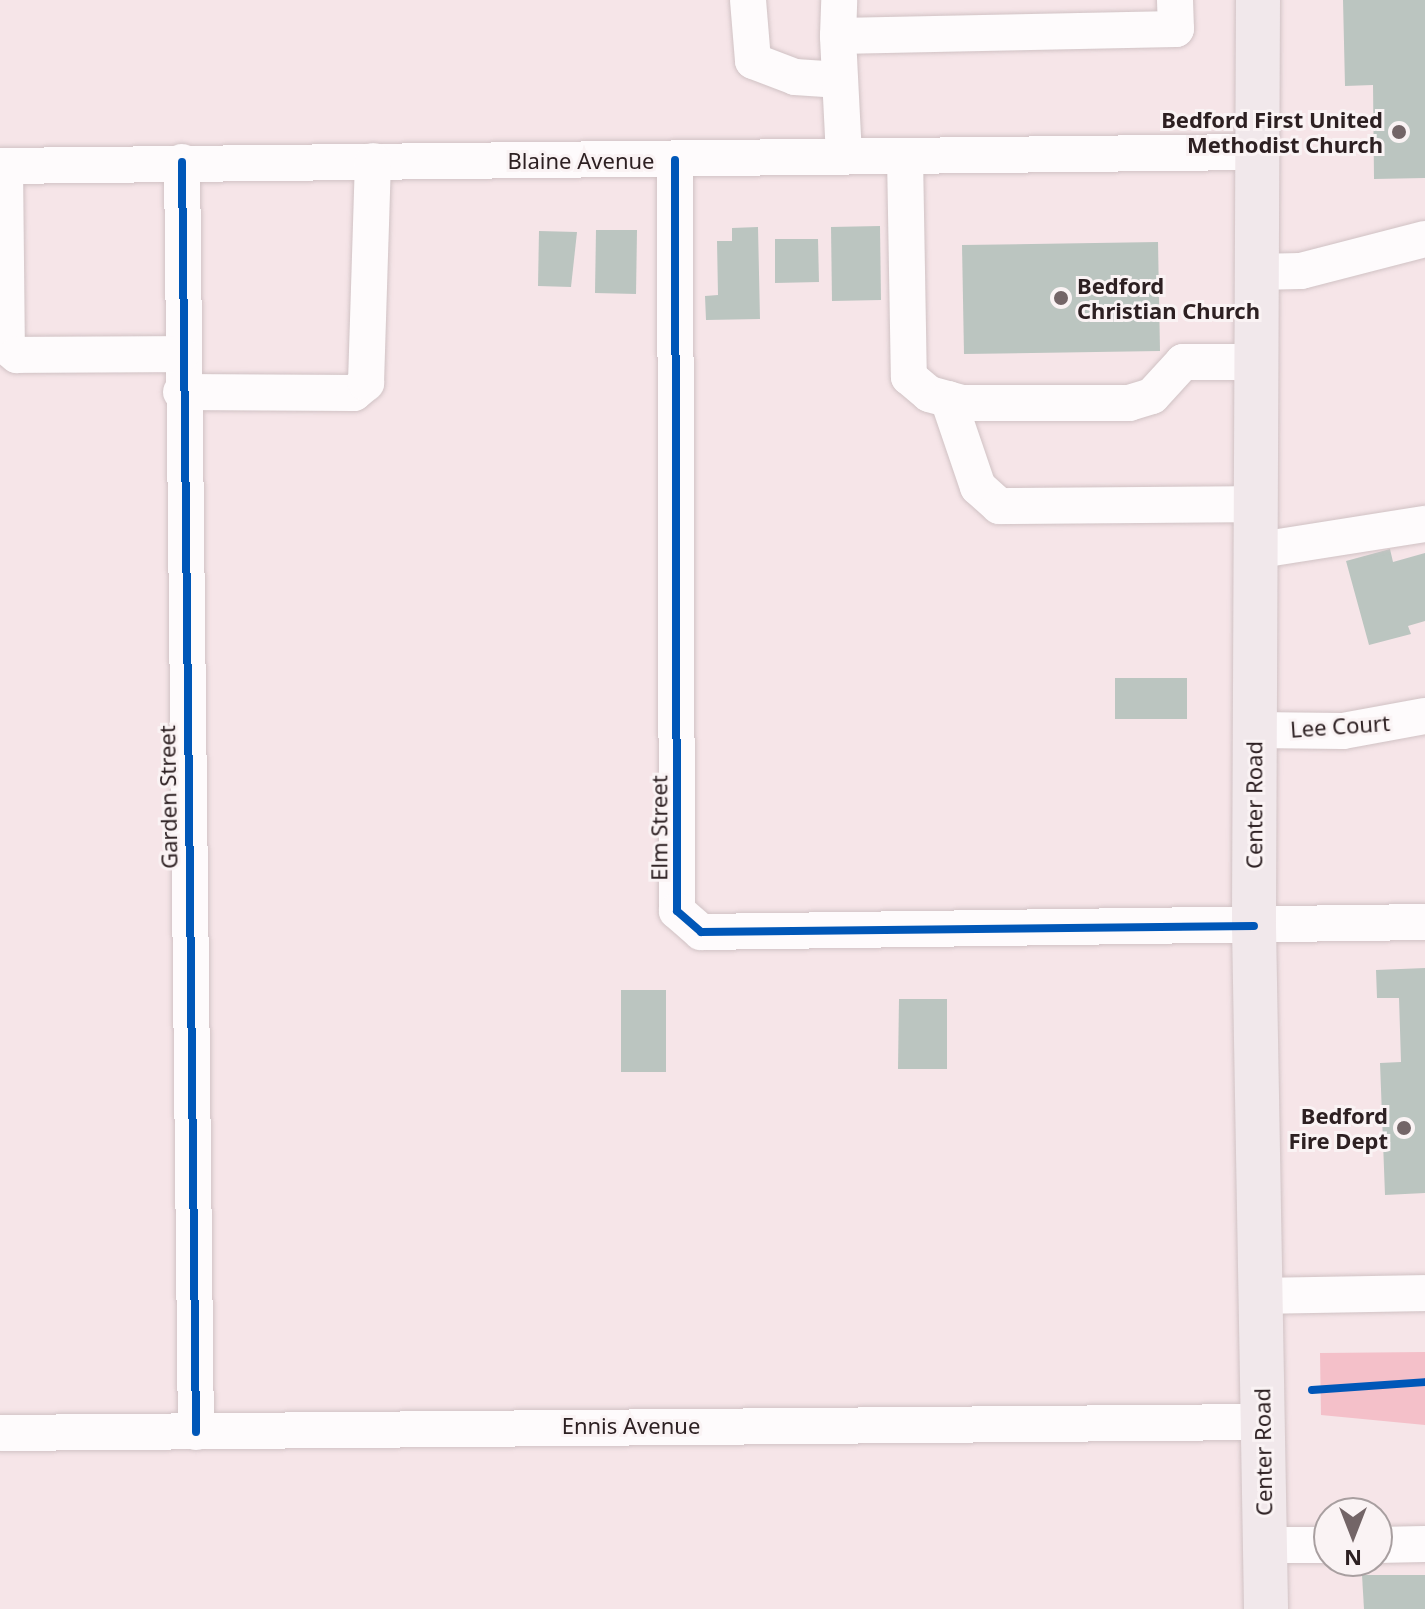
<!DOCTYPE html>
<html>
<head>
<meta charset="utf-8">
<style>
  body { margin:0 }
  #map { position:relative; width:1425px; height:1609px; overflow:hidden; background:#f6e5e8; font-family:"Noto Sans",sans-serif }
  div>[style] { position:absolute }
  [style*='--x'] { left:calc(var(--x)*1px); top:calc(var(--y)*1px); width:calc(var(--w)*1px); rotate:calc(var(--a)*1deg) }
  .green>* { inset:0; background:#f4c0c9 }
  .building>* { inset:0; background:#bbc5c0 }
  .roads { filter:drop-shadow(0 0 2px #d0c2c4) drop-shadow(0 0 2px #d0c2c4) }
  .minor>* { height:36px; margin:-18px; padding:0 18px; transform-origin:18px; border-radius:18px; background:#fefbfc }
  .major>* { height:44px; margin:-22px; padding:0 22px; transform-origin:22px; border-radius:22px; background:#f1e8eb }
  .cycleway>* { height:8px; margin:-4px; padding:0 4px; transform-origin:4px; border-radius:4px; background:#0057b8 }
  .dots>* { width:22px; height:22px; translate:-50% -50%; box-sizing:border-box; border:4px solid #faf3f4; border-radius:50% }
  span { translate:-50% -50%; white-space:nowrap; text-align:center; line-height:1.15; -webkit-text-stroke:6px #faf3f4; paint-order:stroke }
  .poi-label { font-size:22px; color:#2d2022; font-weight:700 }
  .right { translate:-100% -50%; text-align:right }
  .left { translate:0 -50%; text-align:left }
  .street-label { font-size:22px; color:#2d2022 }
  .north { position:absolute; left:1313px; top:1497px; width:80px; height:80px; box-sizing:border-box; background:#faf3f4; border:2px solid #a89fa0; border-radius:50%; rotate:180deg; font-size:22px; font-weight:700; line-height:32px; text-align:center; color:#2d2022 }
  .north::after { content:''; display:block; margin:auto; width:28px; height:36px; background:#736567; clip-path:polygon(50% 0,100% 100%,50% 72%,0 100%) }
</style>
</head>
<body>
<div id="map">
  <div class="green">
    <i style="clip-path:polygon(1425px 1352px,1425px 1425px,1321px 1415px,1320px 1353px)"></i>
  </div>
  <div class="building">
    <i style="clip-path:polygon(1343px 0,1425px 0,1425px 178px,1374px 179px,1373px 85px,1345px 86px)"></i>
    <i style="clip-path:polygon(880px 226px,881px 300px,832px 301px,831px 227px)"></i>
    <i style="clip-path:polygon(758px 227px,760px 319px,706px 320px,705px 296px,718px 295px,717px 241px,732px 241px,732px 228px)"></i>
    <i style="clip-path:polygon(596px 230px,637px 230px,636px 294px,595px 293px)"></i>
    <i style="clip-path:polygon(539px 231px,577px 232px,571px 287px,538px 286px)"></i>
    <i style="clip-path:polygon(775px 239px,818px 239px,819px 282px,775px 283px)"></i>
    <i style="clip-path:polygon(1158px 242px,1160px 351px,964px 354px,962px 245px)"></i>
    <i style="clip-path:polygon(1390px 549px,1393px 562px,1425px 553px,1425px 621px,1408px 626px,1411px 634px,1369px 645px,1346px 561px)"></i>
    <i style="clip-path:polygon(1115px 678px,1187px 678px,1187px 719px,1115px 719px)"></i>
    <i style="clip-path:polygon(1425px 968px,1425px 1193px,1385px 1195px,1380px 1063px,1401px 1062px,1399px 998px,1377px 998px,1376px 970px)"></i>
    <i style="clip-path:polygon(621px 990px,666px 990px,666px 1072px,621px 1072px)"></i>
    <i style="clip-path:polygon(899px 999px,947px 999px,947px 1069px,898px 1069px)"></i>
    <i style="clip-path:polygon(1362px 1575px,1425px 1575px,1425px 1609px,1364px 1609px)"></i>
  </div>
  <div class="roads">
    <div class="minor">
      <i style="--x:748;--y:0;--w:61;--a:85.3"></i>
      <i style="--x:753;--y:61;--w:45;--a:20.9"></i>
      <i style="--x:795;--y:77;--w:45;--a:3.8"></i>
      <i style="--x:838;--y:36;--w:36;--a:-88"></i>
      <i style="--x:844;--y:156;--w:120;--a:-92.9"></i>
      <i style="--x:838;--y:36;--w:338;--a:-1.2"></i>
      <i style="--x:1176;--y:29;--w:29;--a:-92"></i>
      <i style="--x:905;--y:156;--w:221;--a:89"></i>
      <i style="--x:909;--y:377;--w:26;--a:40"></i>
      <i style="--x:929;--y:394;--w:34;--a:15"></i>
      <i style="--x:962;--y:403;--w:167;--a:0"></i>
      <i style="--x:1129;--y:403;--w:24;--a:-17"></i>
      <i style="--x:1152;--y:396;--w:46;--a:-47.6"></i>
      <i style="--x:1183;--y:362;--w:71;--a:0"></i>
      <i style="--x:675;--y:160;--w:751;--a:89.85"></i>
      <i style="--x:677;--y:911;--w:32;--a:41"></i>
      <i style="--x:701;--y:932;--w:724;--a:-0.79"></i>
      <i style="--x:182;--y:162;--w:1270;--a:89.37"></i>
      <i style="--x:0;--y:166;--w:1258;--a:-0.64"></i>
      <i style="--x:5;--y:166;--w:181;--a:89.4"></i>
      <i style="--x:7;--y:347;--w:13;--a:39"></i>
      <i style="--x:17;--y:355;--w:164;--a:-0.3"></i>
      <i style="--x:1254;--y:272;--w:47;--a:-1.2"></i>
      <i style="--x:1301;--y:271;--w:128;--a:-14.5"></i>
      <i style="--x:181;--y:392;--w:173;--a:0.3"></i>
      <i style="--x:354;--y:393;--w:16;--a:-40"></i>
      <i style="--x:366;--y:383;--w:222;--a:-88.2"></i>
      <i style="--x:948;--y:399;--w:93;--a:71.2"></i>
      <i style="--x:978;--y:487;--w:28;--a:42"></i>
      <i style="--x:999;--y:506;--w:255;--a:-0.4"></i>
      <i style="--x:1254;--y:551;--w:173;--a:-9"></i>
      <i style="--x:1254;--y:730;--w:89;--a:0.6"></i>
      <i style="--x:1343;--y:731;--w:83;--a:-10.4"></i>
      <i style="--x:1260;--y:1296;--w:165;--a:-1"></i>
      <i style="--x:0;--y:1433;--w:1262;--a:-0.5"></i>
      <i style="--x:1265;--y:1545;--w:64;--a:0"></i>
      <i style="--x:1377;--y:1545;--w:48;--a:-1.2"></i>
    </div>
    <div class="major">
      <i style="--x:1258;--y:0;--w:926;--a:90.25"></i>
      <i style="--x:1254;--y:926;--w:683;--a:88.99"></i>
    </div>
  </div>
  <div class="cycleway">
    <i style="--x:675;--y:160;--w:751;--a:89.85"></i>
    <i style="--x:677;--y:911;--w:32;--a:41"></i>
    <i style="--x:701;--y:932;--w:553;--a:-0.62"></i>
    <i style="--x:182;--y:162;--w:1270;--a:89.37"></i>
    <i style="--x:1312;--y:1390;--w:113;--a:-4"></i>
  </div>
  <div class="dots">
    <i style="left:1399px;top:132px;background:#736567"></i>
    <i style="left:1061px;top:298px;background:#736567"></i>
    <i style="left:1404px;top:1128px;background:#736567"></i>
  </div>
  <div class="poi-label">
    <span class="right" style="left:1383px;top:132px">Bedford First United<br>Methodist Church</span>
    <span class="left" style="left:1077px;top:298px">Bedford<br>Christian Church</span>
    <span class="right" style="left:1388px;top:1128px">Bedford<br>Fire Dept</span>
  </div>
  <div class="street-label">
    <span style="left:581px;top:161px">Blaine Avenue</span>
    <span style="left:1340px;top:726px;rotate:-4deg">Lee Court</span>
    <span style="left:168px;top:797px;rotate:-91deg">Garden Street</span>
    <span style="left:1254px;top:805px;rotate:-90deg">Center Road</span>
    <span style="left:659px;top:828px;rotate:-90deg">Elm Street</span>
    <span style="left:631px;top:1426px">Ennis Avenue</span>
    <span style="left:1263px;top:1452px;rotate:-91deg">Center Road</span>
  </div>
  <div class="north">N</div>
</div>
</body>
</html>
